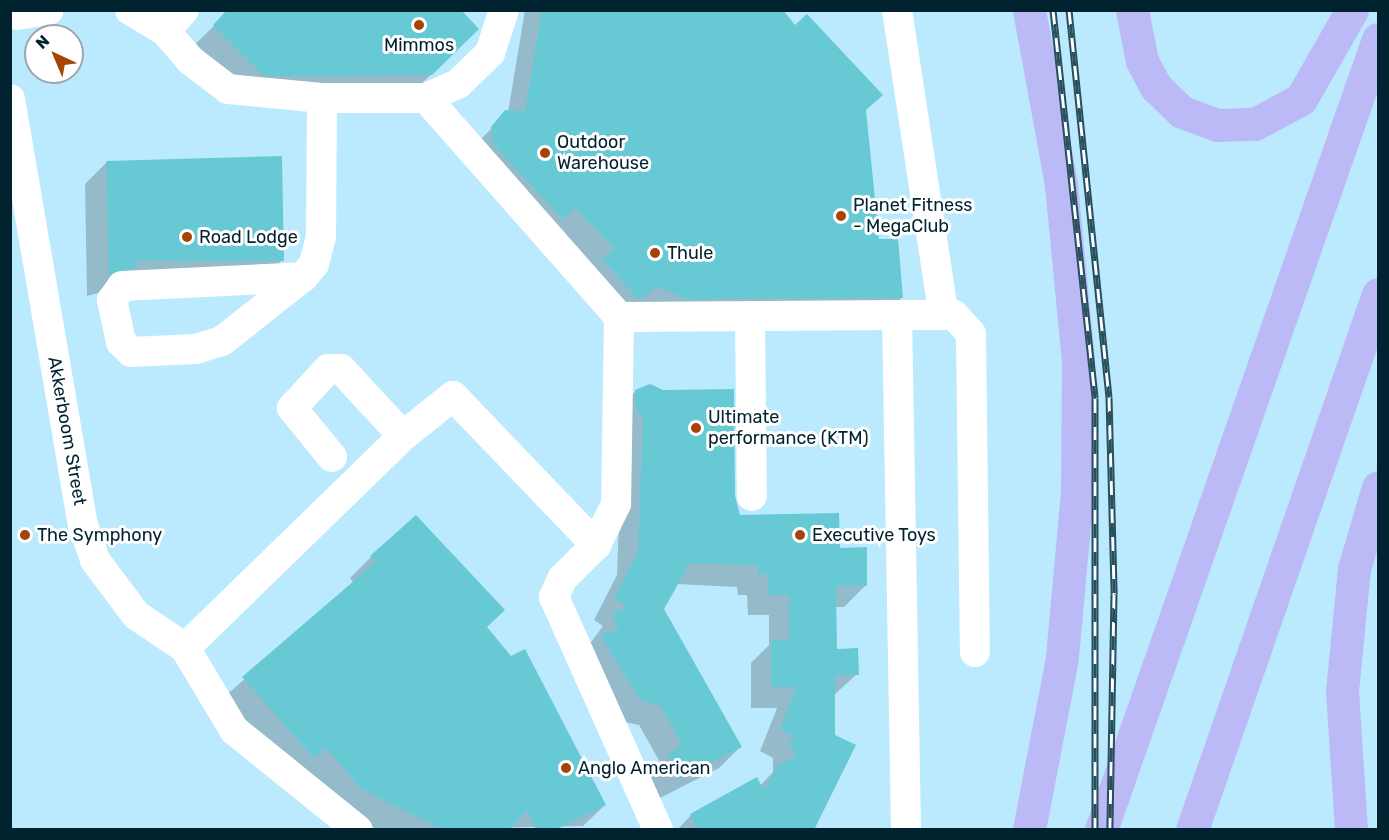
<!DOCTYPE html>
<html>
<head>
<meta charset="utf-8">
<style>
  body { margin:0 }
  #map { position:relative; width:1389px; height:840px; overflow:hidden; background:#bbeafe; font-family:Rubik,sans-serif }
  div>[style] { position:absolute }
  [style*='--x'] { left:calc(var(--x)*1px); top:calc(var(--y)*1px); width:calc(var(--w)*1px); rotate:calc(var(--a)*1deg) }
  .shadow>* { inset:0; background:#0003 }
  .building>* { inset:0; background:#67c9d4 }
  .minor>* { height:30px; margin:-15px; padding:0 15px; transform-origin:15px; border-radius:15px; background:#fff }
  .highway>* { height:33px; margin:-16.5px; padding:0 16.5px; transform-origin:16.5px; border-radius:16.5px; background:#bbbaf7 }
  .rail>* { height:7px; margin-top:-3.5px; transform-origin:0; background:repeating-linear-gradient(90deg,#fff 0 14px,#294f5d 0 28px); box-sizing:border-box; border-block:2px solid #294f5d }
  .dots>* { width:16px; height:16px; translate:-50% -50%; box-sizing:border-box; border:3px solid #fff; border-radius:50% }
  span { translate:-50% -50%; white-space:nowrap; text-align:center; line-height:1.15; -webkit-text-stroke:6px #fff; paint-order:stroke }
  .poi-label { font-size:18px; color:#00232f }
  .left { translate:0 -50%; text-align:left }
  .street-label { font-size:18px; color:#00232f }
  .frame { position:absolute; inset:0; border:12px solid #00232f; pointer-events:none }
  .north { position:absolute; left:24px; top:24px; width:60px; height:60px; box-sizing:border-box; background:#fff; border:2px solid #99a7ac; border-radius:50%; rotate:316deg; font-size:16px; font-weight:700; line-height:24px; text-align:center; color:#00232f }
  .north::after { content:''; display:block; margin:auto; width:21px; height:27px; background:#a64406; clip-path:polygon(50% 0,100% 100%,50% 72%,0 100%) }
</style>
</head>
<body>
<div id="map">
  <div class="shadow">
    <i style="clip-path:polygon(525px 10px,781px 10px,865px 111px,878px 241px,902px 297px,880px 319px,617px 320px,470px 150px,508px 112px)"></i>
    <i style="clip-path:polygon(214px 26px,455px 51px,409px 96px,255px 98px,192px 47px)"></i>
    <i style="clip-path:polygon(107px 162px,282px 260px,261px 282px,113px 289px,87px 296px,85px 184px)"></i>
    <i style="clip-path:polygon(636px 391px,733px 496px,739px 516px,839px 549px,866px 585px,844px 607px,835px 607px,835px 650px,857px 674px,834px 695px,812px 830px,677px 830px,691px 815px,757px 779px,760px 786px,773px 772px,773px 758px,760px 751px,777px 708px,751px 708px,751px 663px,769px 645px,769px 615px,748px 615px,747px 595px,738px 595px,737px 587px,677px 584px,663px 609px,740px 747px,719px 768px,658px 799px,647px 777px,661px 764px,639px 725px,620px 721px,580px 657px,603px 626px,594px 620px,617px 575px,622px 439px,615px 412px)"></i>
    <i style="clip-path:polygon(371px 557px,485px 628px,605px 805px,583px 826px,378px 830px,292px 779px,222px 699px,354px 583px,350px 578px)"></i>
  </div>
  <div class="building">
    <i style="clip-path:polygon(227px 10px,461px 10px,479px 29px,432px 75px,278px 76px,263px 75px,213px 25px)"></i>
    <i style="clip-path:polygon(542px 10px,783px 10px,795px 25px,807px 14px,883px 95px,866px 110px,879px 239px,898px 239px,903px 298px,685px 299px,658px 286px,639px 300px,602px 259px,614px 249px,575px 208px,563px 219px,494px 145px,491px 127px,505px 110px,525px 111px)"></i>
    <i style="clip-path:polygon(282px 156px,284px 261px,136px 261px,136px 268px,109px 275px,106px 161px)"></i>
    <i style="clip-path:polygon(650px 384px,663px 390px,734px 389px,735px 496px,740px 515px,839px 513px,840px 548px,867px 547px,867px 586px,836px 586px,837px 649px,858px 648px,859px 675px,835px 675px,835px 735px,856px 745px,814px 830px,697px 830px,690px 814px,757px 777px,764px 791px,777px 766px,796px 756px,789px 743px,793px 737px,780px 729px,796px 687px,771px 687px,771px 640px,789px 640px,789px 595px,768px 595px,768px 574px,758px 574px,758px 566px,690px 563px,664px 609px,742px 747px,679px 779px,668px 755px,682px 744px,660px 705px,641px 701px,600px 635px,619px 629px,612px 614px,627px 607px,614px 598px,638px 552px,643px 417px,635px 407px,635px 390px)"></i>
    <i style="clip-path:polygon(416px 515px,505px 610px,487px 627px,511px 656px,525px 649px,606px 805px,555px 830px,536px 830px,527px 810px,509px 830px,443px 830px,361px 789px,326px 748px,314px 758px,242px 677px,376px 562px,370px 556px)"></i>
  </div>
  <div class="minor">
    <i style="--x:130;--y:10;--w:41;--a:31"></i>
    <i style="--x:165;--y:31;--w:28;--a:-48"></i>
    <i style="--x:897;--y:10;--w:305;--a:81.3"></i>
    <i style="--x:17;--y:15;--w:32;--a:-9"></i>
    <i style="--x:165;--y:31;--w:38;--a:49"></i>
    <i style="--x:190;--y:60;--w:48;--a:37.3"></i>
    <i style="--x:228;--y:89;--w:94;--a:5.5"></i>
    <i style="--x:322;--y:98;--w:138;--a:90.4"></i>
    <i style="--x:321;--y:236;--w:29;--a:104"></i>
    <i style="--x:314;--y:264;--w:17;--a:130"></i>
    <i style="--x:303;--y:277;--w:103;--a:141.7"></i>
    <i style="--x:222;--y:341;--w:27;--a:163"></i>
    <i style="--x:196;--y:349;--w:65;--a:177.4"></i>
    <i style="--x:131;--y:352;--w:14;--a:-135"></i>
    <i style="--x:121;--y:342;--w:43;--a:-102.1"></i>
    <i style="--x:112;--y:300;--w:17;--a:-54"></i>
    <i style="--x:122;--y:286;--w:181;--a:-2.8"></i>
    <i style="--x:322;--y:98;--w:104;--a:0"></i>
    <i style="--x:426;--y:98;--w:36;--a:-24"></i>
    <i style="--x:459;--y:83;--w:43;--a:-44.1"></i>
    <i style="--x:490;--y:53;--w:45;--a:-72"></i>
    <i style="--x:426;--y:98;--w:292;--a:48.6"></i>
    <i style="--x:619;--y:317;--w:278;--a:-0.4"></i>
    <i style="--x:897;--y:315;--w:515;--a:89"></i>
    <i style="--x:10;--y:99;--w:432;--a:80.3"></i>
    <i style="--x:83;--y:525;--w:37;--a:71"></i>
    <i style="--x:95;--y:560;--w:69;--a:53.3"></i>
    <i style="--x:136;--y:615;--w:59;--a:34"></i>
    <i style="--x:185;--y:648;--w:96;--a:59.1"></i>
    <i style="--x:234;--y:730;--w:159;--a:38.9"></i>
    <i style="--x:897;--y:315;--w:57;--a:0"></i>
    <i style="--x:954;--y:315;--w:25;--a:48"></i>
    <i style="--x:971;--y:334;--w:318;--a:89.3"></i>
    <i style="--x:619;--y:317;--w:187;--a:90.9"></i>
    <i style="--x:616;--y:504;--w:46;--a:116"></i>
    <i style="--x:596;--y:545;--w:48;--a:135"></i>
    <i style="--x:562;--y:579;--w:20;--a:114"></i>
    <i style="--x:554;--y:597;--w:255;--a:65.9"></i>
    <i style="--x:750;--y:318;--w:178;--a:89.4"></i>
    <i style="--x:332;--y:457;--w:63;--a:-129.2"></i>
    <i style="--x:292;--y:408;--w:53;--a:-47.3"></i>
    <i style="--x:328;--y:369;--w:13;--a:0"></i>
    <i style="--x:341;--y:369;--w:91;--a:47.2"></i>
    <i style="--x:185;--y:648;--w:304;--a:-44.2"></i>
    <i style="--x:403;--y:436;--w:64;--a:-38.7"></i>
    <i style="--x:453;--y:396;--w:207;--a:46.2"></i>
  </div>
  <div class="highway">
    <i style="--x:1029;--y:10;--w:178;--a:79.6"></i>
    <i style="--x:1061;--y:185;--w:177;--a:84.5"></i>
    <i style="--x:1078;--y:361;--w:131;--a:90.4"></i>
    <i style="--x:1077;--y:492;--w:167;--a:95.2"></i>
    <i style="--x:1062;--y:658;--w:175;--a:100.9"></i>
    <i style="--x:1132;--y:10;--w:52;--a:78.9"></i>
    <i style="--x:1142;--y:61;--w:30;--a:62"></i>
    <i style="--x:1156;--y:87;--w:36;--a:44"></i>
    <i style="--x:1182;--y:112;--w:37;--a:20"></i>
    <i style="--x:1217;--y:125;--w:38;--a:-2"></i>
    <i style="--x:1255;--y:124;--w:52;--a:-28.5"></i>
    <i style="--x:1301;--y:99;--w:103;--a:-60.2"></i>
    <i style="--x:1101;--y:830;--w:838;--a:-70.7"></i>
    <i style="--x:1192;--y:830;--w:567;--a:-70.86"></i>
    <i style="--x:1351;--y:830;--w:139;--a:-93.7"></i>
    <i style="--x:1342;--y:691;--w:123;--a:-84.4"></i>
    <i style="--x:1354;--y:569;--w:85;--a:-73.7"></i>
  </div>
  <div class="rail">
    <i style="--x:1053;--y:10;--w:390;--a:83.8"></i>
    <i style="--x:1095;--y:398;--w:432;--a:90"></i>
    <i style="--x:1069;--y:10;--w:389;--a:84.1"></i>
    <i style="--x:1109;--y:397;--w:197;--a:88.5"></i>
    <i style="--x:1114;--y:594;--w:236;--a:91"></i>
  </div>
  <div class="dots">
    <i style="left:419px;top:25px;background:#a64406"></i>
    <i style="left:545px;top:153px;background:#a64406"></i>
    <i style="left:841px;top:216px;background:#a64406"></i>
    <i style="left:187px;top:237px;background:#a64406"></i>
    <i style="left:655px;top:253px;background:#a64406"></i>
    <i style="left:696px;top:428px;background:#a64406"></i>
    <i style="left:25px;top:535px;background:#a64406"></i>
    <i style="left:800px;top:535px;background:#a64406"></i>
    <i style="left:566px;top:768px;background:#a64406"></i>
  </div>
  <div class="poi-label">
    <span style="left:419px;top:45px">Mimmos</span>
    <span class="left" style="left:557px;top:153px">Outdoor<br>Warehouse</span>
    <span class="left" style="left:853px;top:216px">Planet Fitness<br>- MegaClub</span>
    <span class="left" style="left:199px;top:237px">Road Lodge</span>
    <span class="left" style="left:667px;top:253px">Thule</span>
    <span class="left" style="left:708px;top:428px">Ultimate<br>performance (KTM)</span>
    <span class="left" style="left:37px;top:535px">The Symphony</span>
    <span class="left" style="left:812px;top:535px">Executive Toys</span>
    <span class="left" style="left:578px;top:768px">Anglo American</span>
  </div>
  <div class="street-label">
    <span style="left:67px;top:431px;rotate:80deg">Akkerboom Street</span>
  </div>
  <div class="frame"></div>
  <div class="north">N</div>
</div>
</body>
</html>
